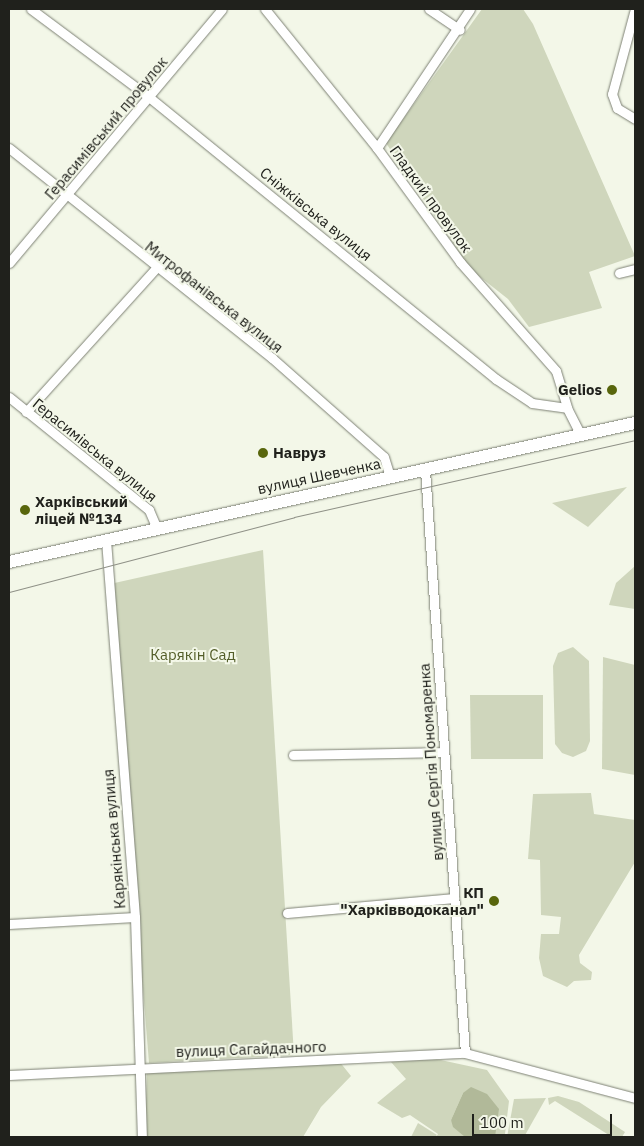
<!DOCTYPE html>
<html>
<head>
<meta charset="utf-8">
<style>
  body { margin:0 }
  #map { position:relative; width:644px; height:1146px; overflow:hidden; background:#f3f7e8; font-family:"IBM Plex Sans",sans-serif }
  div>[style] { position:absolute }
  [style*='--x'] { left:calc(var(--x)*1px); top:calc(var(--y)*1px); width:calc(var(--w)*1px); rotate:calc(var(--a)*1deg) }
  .green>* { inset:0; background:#cfd6bc }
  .water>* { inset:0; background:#b1b999 }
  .roads { filter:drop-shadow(0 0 1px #7d8174) drop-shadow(0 0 1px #7d8174) }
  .minor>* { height:9px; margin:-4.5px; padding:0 4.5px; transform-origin:4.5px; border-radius:4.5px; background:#fff }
  .primary>* { height:12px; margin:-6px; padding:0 6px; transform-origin:6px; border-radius:6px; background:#fff }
  .tram>* { height:1px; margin:-0.5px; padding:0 0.5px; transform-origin:0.5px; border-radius:0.5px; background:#8f9187 }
  .dots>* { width:14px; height:14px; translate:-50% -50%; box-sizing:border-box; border:2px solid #f3f7e8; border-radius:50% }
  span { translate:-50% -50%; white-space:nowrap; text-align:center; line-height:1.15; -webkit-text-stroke:4px #f3f7e8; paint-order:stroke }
  .street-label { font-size:15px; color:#20211c }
  .poi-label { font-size:15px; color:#20211c; font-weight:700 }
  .right { translate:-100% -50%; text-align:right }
  .left { translate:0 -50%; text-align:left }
  .park-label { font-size:15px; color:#535d29 }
  .frame { position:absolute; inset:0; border:10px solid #20211c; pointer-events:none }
  .scale { position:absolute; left:472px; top:1114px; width:140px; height:22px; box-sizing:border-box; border:2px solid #20211c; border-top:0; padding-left:6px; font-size:15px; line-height:18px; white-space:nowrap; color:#20211c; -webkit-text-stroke:4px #f3f7e8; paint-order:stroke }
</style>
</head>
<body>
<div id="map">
  <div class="green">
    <i style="clip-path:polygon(482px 9px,523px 9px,533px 24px,635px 256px,589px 272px,602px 308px,529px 327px,508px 299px,470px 269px,386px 143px)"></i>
    <i style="clip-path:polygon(627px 487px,588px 527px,552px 503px)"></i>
    <i style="clip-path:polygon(263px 550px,294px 1055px,149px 1063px,110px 584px)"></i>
    <i style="clip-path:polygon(635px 566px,635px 609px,609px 605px,616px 583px)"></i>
    <i style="clip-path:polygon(573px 647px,589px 661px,590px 741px,586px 751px,573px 757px,562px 753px,555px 744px,553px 666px,558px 653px)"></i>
    <i style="clip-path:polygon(603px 657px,635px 665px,635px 775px,602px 769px)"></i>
    <i style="clip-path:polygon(470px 695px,543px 695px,543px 759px,471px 759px)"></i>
    <i style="clip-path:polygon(591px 793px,594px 814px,635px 820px,635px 862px,579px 955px,580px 963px,592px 972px,591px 980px,574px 981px,567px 987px,543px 976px,539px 958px,541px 934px,559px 934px,561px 917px,541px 915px,540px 860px,528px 859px,533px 794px)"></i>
    <i style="clip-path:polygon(436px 1059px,487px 1070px,509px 1101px,505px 1134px,495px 1137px,463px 1093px,451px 1120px,465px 1137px,436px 1137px,438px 1134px,410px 1115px,402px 1118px,377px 1103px,406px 1079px,391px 1062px)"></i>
    <i style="clip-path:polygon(339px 1061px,351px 1076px,321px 1107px,303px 1137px,145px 1137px,147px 1072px)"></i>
    <i style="clip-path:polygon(558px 1096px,579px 1102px,625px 1132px,622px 1137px,612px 1137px,555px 1101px,549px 1105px,548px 1098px)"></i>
    <i style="clip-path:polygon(546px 1098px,524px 1137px,507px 1137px,514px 1099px)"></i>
    <i style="clip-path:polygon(418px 1123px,437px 1135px,435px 1137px,411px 1137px)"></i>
  </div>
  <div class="water">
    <i style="clip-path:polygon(471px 1087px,487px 1094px,499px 1109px,495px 1137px,465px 1137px,453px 1127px,451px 1120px,463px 1093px)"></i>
  </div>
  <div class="roads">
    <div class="minor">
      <i style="--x:31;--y:9;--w:147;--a:36.7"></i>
      <i style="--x:149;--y:97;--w:447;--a:39.1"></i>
      <i style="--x:496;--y:379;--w:43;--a:33.7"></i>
      <i style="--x:532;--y:403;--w:35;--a:8"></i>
      <i style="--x:567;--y:408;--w:29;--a:63"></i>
      <i style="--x:265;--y:9;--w:179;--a:51.1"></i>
      <i style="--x:377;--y:148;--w:141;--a:53.9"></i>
      <i style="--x:460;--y:262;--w:145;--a:48.6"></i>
      <i style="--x:556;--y:371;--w:39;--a:73"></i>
      <i style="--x:429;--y:9;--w:37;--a:34"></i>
      <i style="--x:635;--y:9;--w:88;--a:105.1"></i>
      <i style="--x:612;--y:94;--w:15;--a:70"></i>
      <i style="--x:617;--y:108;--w:21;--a:31"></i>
      <i style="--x:9;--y:148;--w:337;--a:38.6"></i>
      <i style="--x:272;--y:358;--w:149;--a:41.5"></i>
      <i style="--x:384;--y:457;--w:21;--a:73"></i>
      <i style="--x:377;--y:148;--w:167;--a:-56.2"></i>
      <i style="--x:9;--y:263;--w:331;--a:-50"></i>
      <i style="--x:619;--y:273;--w:16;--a:-14"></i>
      <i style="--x:9;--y:397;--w:180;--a:38.9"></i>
      <i style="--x:149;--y:510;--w:21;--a:67"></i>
      <i style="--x:26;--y:412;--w:193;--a:-47.9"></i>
      <i style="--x:425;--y:470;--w:584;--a:86.08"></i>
      <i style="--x:106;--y:540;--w:378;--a:85.6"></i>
      <i style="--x:135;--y:917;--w:220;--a:88.2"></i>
      <i style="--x:293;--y:755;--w:151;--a:-1.1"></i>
      <i style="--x:287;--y:913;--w:168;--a:-5.1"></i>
      <i style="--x:9;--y:924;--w:126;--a:-3.2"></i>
      <i style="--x:9;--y:1075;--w:457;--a:-2.8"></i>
      <i style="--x:465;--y:1053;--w:176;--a:14.8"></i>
    </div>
    <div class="primary">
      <i style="--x:9;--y:562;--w:641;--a:-12.52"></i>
    </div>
  </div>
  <div class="tram">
    <i style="--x:9;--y:592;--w:295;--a:-14.7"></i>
    <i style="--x:294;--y:517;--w:350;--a:-12.7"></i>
  </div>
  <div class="dots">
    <i style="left:612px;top:390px;background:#58660c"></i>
    <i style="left:263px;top:453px;background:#58660c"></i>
    <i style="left:25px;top:510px;background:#58660c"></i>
    <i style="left:494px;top:901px;background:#58660c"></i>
  </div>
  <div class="street-label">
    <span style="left:106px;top:128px;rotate:-50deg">Герасимівський провулок</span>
    <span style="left:431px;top:199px;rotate:54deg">Гладкий провулок</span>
    <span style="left:316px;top:214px;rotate:39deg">Сніжківська вулиця</span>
    <span style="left:214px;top:297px;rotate:38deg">Митрофанівська вулиця</span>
    <span style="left:95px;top:450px;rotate:39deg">Герасимівська вулиця</span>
    <span style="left:319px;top:476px;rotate:-12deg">вулиця Шевченка</span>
    <span style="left:431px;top:762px;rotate:-94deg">вулиця Сергія Пономаренка</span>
    <span style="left:114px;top:839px;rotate:-95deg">Карякінська вулиця</span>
    <span style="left:251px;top:1049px;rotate:-2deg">вулиця Сагайдачного</span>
  </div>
  <div class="poi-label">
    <span class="right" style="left:602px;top:390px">Gelios</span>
    <span class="left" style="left:273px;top:453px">Навруз</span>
    <span class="left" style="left:35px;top:510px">Харківський<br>ліцей №134</span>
    <span class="right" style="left:484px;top:901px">КП<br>"Харківводоканал"</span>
  </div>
  <div class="park-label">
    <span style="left:193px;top:655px">Карякін Сад</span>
  </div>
  <div class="frame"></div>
  <div class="scale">100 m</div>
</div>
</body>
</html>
